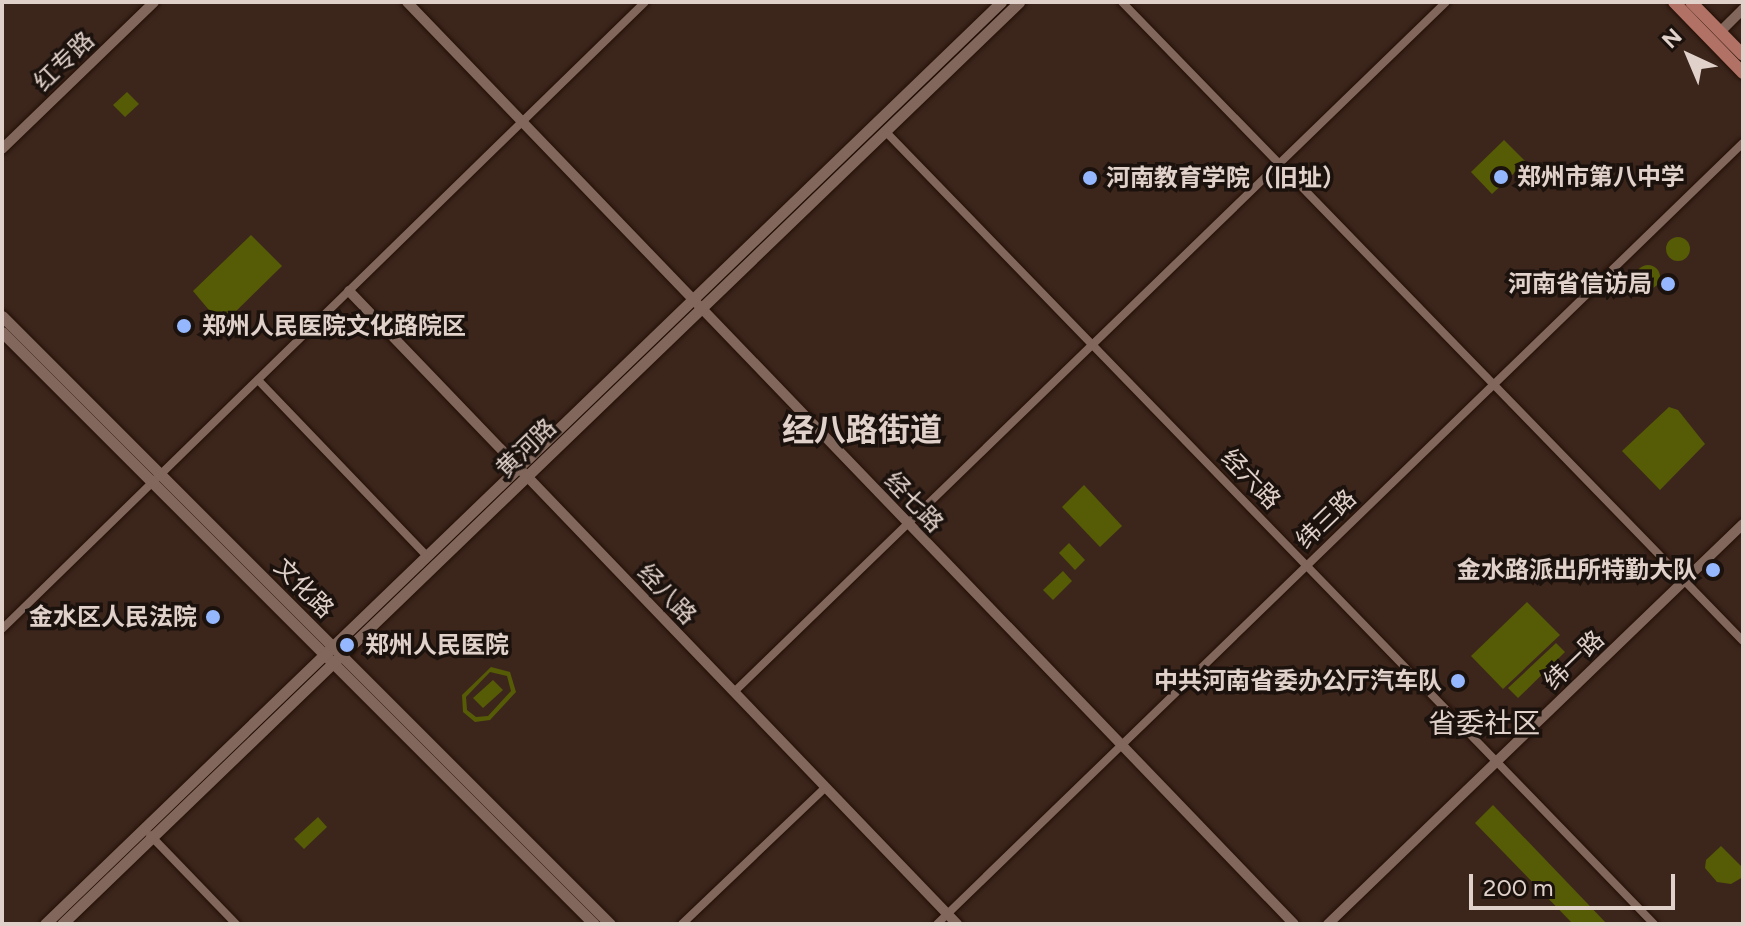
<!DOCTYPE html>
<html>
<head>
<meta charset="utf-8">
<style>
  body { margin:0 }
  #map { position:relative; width:1745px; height:926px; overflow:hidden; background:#3c261c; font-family:Figtree,"Noto Sans SC",sans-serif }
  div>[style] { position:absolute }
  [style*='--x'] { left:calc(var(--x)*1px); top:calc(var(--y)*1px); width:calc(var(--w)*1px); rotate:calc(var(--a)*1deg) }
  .green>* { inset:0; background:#565b06 }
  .round { border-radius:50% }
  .roads { filter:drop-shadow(0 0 2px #220e05) drop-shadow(0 0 2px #220e05) }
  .minor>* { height:8px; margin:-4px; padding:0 4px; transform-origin:4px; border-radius:4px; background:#82675c }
  .tertiary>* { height:10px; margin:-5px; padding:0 5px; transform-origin:5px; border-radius:5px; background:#82675c }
  .secondary>* { height:11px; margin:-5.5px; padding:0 5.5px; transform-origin:5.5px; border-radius:5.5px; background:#82675c }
  .primary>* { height:12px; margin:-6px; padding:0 6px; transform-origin:6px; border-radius:6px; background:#b17265 }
  .dots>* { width:22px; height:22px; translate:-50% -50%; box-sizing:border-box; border:4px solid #1c120d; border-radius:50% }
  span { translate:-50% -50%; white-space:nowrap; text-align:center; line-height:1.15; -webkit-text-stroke:7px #1c120d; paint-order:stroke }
  .street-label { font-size:24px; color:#e0d1ca }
  .poi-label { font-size:24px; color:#e0d1ca; font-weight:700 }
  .left { translate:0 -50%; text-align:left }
  .right { translate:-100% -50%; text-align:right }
  .quarter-label { font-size:28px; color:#e0d1ca }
  .district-label { font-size:32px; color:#e0d1ca; font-weight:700 }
  .frame { position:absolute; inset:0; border:4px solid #e0d1ca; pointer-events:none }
  .north { position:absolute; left:1649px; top:16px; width:80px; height:80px; -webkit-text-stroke:6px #1c120d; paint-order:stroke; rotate:316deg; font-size:22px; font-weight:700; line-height:32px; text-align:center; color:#e0d1ca }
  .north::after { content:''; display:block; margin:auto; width:28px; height:36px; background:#e0d1ca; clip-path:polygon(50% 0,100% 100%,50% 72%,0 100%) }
  .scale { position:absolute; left:1469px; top:874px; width:206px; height:36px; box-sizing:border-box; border:4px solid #e0d1ca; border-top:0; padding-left:10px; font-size:24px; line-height:28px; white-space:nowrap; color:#e0d1ca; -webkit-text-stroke:6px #1c120d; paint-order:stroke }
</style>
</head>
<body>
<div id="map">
  <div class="green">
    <i style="clip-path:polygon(127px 92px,139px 104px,125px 117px,113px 105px)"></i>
    <i style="clip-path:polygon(1504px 140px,1526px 162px,1492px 194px,1471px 172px)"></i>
    <i style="clip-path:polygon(251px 235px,282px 266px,224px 323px,219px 322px,193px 291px)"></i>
    <i class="round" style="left:1666px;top:237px;width:24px;height:24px"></i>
    <i class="round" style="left:1636px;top:265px;width:24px;height:24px"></i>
    <i style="clip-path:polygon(1669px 407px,1678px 410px,1705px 444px,1660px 490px,1622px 451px)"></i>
    <i style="clip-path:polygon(1084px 485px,1122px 526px,1100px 547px,1062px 507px)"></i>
    <i style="clip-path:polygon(1069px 543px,1085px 560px,1075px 570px,1059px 553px)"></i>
    <i style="clip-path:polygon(1063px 571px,1072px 581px,1053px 600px,1043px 590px)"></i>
    <i style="clip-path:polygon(1527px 602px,1560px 635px,1503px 689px,1471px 656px)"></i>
    <i style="clip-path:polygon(1556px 643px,1565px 652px,1518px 698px,1508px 688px)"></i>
    <i style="clip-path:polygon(evenodd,491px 667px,510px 672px,516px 692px,490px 720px,475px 722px,463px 712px,462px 695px,491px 667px,490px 672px,507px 676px,511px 691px,488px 716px,476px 717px,467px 710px,466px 697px,490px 672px)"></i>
    <i style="clip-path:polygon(493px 680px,503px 690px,483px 708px,473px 698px)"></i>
    <i style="clip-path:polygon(1493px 805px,1607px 924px,1573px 924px,1475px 823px)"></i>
    <i style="clip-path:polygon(318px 817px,327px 827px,304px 849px,294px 839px)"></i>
    <i style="clip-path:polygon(1721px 846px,1743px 868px,1743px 877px,1731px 884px,1717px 882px,1705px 868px,1706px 860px)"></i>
  </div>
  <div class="roads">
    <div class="minor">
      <i style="--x:1122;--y:2;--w:891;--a:45.82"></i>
      <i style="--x:885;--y:131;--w:1105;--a:45.88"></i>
      <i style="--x:258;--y:380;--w:245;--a:46.2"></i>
      <i style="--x:2;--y:629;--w:898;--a:-44.28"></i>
      <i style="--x:734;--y:692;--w:991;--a:-44.1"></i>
      <i style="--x:150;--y:835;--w:124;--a:46"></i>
      <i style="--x:682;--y:924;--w:197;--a:-43.6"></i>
      <i style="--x:937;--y:924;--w:1122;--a:-44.1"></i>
    </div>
    <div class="tertiary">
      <i style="--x:407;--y:2;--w:1279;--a:46.11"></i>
      <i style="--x:1720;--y:32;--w:33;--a:-45"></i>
      <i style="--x:2;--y:149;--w:211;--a:-44"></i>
      <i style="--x:349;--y:291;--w:878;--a:46.15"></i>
      <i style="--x:1328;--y:924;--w:576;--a:-43.95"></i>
    </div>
    <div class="secondary">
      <i style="--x:2;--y:316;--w:860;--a:45"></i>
      <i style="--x:2;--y:332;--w:837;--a:45"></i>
      <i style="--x:45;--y:924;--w:1328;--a:-43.96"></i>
      <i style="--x:62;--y:924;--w:1329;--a:-43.93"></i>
    </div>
    <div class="primary">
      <i style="--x:1674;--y:2;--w:99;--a:45.8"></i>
      <i style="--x:1691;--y:2;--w:74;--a:45.5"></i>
    </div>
  </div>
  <div class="dots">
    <i style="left:1501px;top:177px;background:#94b7fd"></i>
    <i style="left:1090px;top:178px;background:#94b7fd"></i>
    <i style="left:1668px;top:284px;background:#94b7fd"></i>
    <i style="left:184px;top:326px;background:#94b7fd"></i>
    <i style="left:1713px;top:570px;background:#94b7fd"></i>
    <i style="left:213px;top:617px;background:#94b7fd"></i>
    <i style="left:347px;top:645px;background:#94b7fd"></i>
    <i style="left:1458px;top:681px;background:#94b7fd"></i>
  </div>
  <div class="street-label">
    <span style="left:64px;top:61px;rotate:-44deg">红专路</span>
    <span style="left:526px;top:448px;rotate:-44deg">黄河路</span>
    <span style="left:1251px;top:479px;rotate:46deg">经六路</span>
    <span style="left:914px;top:502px;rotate:46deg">经七路</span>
    <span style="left:1326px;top:519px;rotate:-44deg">纬三路</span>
    <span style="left:304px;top:588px;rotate:45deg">文化路</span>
    <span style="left:667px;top:594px;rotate:46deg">经八路</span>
    <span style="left:1574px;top:660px;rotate:-44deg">纬一路</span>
  </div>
  <div class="poi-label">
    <span class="left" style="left:1517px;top:177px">郑州市第八中学</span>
    <span class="left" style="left:1106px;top:178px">河南教育学院（旧址）</span>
    <span class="right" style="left:1652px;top:284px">河南省信访局</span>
    <span class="left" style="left:202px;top:326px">郑州人民医院文化路院区</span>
    <span class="right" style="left:1697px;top:570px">金水路派出所特勤大队</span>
    <span class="right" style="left:197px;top:617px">金水区人民法院</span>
    <span class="left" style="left:365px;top:645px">郑州人民医院</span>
    <span class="right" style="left:1442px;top:681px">中共河南省委办公厅汽车队</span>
  </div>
  <div class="quarter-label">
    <span style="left:1484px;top:723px">省委社区</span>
  </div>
  <div class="district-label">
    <span style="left:862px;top:430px">经八路街道</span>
  </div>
  <div class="frame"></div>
  <div class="north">N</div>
  <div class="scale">200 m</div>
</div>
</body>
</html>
